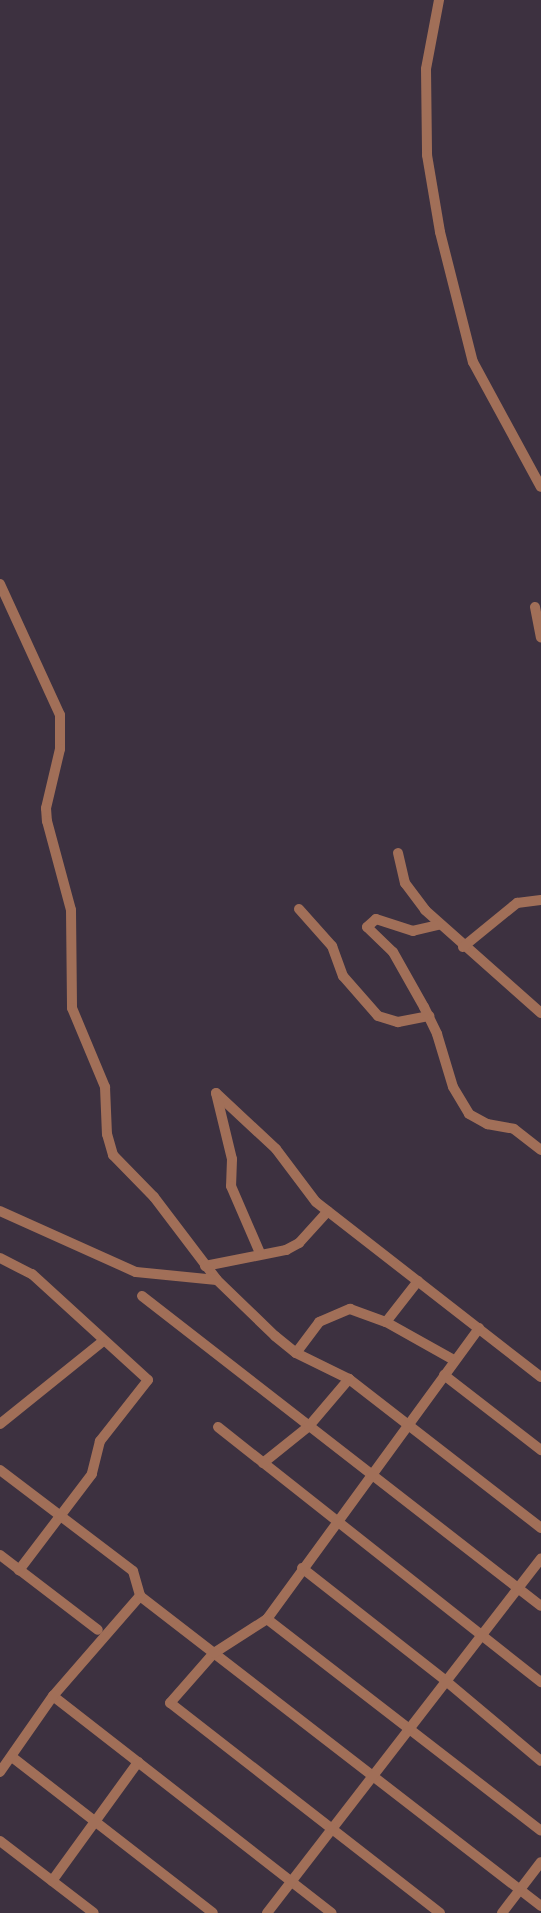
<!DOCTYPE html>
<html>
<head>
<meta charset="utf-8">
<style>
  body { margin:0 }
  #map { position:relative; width:541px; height:1913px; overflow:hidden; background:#3d3140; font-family:Mulish,sans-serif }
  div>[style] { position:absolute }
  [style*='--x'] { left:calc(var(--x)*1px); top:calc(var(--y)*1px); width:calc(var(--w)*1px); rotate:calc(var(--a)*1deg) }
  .minor>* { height:10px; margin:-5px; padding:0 5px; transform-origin:5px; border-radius:5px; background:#a16f58 }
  span { translate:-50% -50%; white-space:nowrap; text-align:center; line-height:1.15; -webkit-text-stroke:4.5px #3d3140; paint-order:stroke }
</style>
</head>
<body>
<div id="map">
  <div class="minor">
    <i style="--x:439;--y:0;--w:70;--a:100.7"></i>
    <i style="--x:426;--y:69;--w:86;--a:89.3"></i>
    <i style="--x:427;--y:155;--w:78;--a:80.4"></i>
    <i style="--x:440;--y:232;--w:134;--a:75.8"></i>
    <i style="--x:473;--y:362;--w:142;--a:61.5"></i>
    <i style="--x:0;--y:584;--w:144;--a:65.4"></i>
    <i style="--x:60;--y:715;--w:34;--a:90"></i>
    <i style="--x:60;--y:749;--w:61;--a:103.3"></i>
    <i style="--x:46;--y:808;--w:13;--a:86"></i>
    <i style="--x:47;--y:821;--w:92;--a:74.9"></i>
    <i style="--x:71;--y:910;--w:98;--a:89.4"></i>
    <i style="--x:72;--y:1008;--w:86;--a:67.3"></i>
    <i style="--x:105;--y:1087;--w:47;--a:87.6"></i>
    <i style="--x:107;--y:1134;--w:22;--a:74"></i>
    <i style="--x:113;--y:1155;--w:59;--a:45.7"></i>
    <i style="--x:154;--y:1197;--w:104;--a:52.8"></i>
    <i style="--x:217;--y:1280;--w:81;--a:44"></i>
    <i style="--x:275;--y:1336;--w:27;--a:39"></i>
    <i style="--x:296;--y:1353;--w:59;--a:26.1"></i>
    <i style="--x:349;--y:1379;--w:243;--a:37.8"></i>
    <i style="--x:535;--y:607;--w:31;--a:79"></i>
    <i style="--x:398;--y:853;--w:31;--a:77"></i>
    <i style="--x:405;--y:883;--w:34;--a:53"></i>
    <i style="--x:425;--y:910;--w:155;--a:41.6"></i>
    <i style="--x:299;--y:909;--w:50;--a:48.3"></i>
    <i style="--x:332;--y:946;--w:32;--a:70"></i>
    <i style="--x:343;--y:976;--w:53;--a:48.8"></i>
    <i style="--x:378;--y:1016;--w:21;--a:17"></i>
    <i style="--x:398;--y:1022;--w:32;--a:-11"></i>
    <i style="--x:438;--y:925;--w:26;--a:167"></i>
    <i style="--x:413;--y:931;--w:39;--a:-162"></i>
    <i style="--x:376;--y:919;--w:12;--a:138"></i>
    <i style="--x:367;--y:927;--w:36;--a:44"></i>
    <i style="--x:393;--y:952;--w:63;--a:60.6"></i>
    <i style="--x:424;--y:1007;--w:30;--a:64"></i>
    <i style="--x:437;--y:1034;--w:55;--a:73.2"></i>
    <i style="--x:453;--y:1087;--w:31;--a:59"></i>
    <i style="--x:469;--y:1114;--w:21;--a:29"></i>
    <i style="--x:487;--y:1124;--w:27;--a:10"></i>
    <i style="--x:514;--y:1129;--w:34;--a:38"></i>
    <i style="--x:463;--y:947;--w:70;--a:-39.2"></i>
    <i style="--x:517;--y:903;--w:24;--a:-7"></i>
    <i style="--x:216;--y:1093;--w:82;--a:43"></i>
    <i style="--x:276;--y:1149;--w:66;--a:53"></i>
    <i style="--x:316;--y:1202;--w:285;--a:37.9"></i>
    <i style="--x:216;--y:1093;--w:68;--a:76.4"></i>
    <i style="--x:232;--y:1159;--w:27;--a:92"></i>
    <i style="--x:231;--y:1186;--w:73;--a:66.6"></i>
    <i style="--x:0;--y:1211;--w:149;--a:24.2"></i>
    <i style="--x:136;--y:1272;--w:81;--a:5.6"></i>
    <i style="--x:0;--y:1258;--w:36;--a:27"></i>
    <i style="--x:32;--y:1274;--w:157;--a:42.4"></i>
    <i style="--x:148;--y:1380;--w:78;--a:128.2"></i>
    <i style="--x:100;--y:1441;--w:34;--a:104"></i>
    <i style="--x:92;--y:1474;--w:121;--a:127.2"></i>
    <i style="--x:205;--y:1266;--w:83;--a:-11.2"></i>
    <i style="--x:286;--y:1250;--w:15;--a:-28"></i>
    <i style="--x:299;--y:1243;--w:43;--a:-47.8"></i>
    <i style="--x:142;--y:1296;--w:505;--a:37.85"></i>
    <i style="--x:386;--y:1322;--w:52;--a:-52"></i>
    <i style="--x:296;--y:1353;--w:39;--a:-53"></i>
    <i style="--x:319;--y:1322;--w:34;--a:-23"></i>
    <i style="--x:350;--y:1309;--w:38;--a:20"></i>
    <i style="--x:386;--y:1322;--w:78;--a:29.2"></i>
    <i style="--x:444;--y:1375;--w:123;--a:37.7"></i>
    <i style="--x:0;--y:1424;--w:131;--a:-38.8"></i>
    <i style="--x:218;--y:1427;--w:412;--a:38.3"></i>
    <i style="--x:263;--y:1463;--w:59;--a:-38.8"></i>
    <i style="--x:309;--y:1426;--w:62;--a:-49.6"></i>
    <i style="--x:0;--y:1470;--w:167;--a:37.2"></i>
    <i style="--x:133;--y:1571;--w:26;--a:74"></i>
    <i style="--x:140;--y:1596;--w:507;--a:37.71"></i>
    <i style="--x:0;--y:1555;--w:123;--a:37.4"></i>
    <i style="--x:302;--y:1568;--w:183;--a:38.1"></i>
    <i style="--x:446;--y:1681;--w:124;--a:40.1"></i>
    <i style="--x:267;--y:1619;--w:346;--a:37.7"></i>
    <i style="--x:53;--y:1696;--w:353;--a:37.9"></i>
    <i style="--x:12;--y:1757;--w:254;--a:37.8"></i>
    <i style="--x:0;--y:1772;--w:93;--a:-55.1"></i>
    <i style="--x:53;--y:1696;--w:133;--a:-49"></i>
    <i style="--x:0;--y:1841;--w:118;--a:37.5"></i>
    <i style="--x:52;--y:1881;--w:147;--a:-54.1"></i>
    <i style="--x:267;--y:1913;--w:448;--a:-52.3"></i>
    <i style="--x:440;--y:1913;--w:342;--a:-142.1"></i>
    <i style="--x:170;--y:1703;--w:67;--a:-48.7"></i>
    <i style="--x:214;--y:1653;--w:63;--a:-32.7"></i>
    <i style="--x:267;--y:1619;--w:360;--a:-53.9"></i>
    <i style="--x:502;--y:1913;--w:64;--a:-52.6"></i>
  </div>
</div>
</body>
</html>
